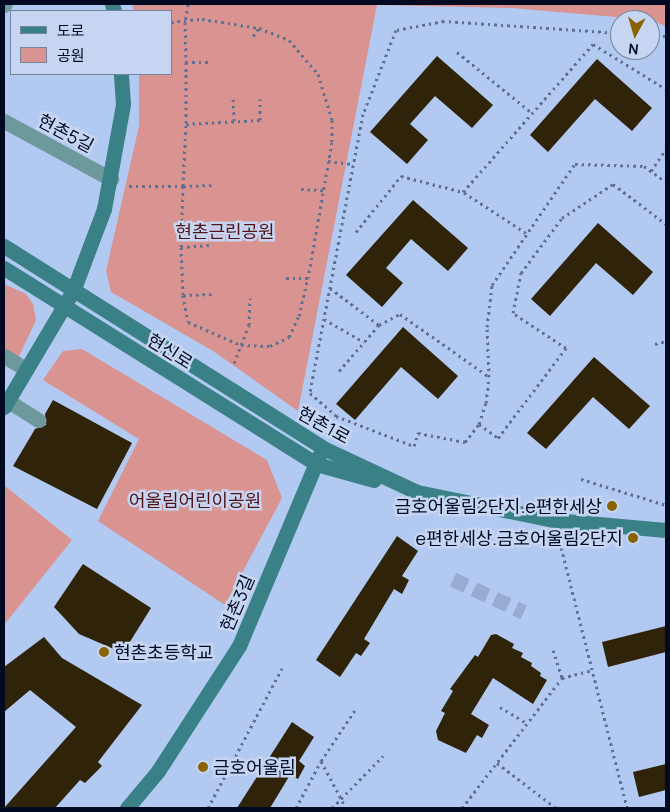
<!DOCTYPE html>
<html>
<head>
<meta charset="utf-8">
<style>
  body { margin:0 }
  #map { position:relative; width:670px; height:812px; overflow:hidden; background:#b2c9f2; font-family:Manrope,"Noto Sans KR",sans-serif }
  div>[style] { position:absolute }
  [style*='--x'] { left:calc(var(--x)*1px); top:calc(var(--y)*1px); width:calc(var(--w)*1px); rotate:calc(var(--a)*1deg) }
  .green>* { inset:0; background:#d99491 }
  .building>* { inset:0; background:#2f230a }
  .street-tunnel>* { height:15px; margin-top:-7.5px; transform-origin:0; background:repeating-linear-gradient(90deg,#98acd3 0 15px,transparent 0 23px) }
  .path>* { height:3px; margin-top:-1.5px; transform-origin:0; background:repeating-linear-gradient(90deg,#607091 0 2.5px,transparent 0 6.5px) }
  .street>* { height:15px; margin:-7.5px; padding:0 7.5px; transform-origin:7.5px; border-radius:7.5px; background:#6d999c }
  .secondary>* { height:15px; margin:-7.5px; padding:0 7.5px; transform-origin:7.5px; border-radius:7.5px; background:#398186 }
  .dots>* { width:14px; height:14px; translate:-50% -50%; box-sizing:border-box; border:2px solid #c6d6f2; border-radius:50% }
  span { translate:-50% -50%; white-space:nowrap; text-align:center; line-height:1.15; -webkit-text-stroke:5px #c6d6f2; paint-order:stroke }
  .street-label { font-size:18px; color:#020a21 }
  .park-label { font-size:18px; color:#531418 }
  .poi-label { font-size:18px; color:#020a21 }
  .right { translate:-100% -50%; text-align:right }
  .left { translate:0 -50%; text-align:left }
  .frame { position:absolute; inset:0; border:5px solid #020a21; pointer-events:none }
  .legend { position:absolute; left:10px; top:10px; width:162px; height:65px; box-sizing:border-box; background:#c6d6f2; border:1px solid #78849e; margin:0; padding:6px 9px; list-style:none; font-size:15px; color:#020a21 }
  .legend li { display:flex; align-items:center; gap:10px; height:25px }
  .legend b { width:25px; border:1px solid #78849e }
  .north { position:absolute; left:610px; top:10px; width:50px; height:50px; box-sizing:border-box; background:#c6d6f2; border:1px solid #78849e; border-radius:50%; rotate:186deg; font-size:14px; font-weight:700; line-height:20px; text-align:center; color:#020a21 }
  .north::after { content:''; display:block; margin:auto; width:18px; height:22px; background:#896301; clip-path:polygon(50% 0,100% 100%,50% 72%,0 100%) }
</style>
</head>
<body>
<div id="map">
  <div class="green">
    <i style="clip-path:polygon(132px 4px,666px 4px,666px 26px,650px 20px,512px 8px,377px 5px,298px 411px,213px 351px,111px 292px,106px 271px,139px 126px,139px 74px,171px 74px,171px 11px,134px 11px)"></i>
    <i style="clip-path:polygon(4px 284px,26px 294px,33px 304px,36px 320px,16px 363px,4px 356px)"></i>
    <i style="clip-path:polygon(82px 349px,267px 460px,282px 498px,225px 605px,98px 521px,139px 439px,43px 380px,63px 351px)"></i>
    <i style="clip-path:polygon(4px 485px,72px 540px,4px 625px)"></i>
  </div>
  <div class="building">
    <i style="clip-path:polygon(437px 56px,493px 105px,472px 128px,435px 96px,410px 124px,428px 140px,407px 164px,370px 132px)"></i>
    <i style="clip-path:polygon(597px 59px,652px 108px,632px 131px,595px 99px,548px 152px,530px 135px)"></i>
    <i style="clip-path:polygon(413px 200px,468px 248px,448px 271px,411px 239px,386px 268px,403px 283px,382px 307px,346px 275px)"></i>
    <i style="clip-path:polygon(598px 223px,653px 272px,633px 295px,596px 263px,550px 316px,531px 299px)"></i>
    <i style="clip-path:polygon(403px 327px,458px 376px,438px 399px,401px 367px,355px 420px,336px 404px)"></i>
    <i style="clip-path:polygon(594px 357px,650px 406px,629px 429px,593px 397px,546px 449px,527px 433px)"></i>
    <i style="clip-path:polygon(53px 400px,132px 443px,97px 509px,13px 466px,35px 429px,46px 425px,45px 414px)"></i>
    <i style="clip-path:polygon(397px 536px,418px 551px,402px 576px,409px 580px,402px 594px,394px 589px,364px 639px,370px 643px,361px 656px,356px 653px,340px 677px,316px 660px)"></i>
    <i style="clip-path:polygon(83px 564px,151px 608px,123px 653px,79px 634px,54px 607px)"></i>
    <i style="clip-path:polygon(666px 626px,666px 652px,608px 667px,602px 642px)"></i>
    <i style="clip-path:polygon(496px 634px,514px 644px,512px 648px,523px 653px,521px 657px,532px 663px,531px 666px,541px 673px,540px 676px,547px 680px,533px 704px,493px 678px,471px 714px,489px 725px,482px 738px,477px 735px,466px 753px,438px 740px,436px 731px,445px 713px,441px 711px,453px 691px,450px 689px,475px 655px,478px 657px,491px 635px)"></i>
    <i style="clip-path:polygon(44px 637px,62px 658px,142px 705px,98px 762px,102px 766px,85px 783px,80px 780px,55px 808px,4px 808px,76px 727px,30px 690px,4px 712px,4px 667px)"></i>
    <i style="clip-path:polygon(292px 722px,314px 737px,299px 761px,305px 766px,298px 779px,290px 775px,270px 808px,237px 808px)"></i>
    <i style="clip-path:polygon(666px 764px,666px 790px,639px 797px,633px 772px)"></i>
  </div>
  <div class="street-tunnel">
    <i style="--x:453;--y:579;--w:78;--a:24.9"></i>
  </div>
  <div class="path">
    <i style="--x:188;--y:4;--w:18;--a:99"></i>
    <i style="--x:185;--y:22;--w:40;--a:88.6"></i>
    <i style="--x:186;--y:62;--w:26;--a:0"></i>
    <i style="--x:171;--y:22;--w:31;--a:-6"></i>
    <i style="--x:202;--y:19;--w:58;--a:9"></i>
    <i style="--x:620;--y:33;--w:176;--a:-176.1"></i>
    <i style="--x:444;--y:21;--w:49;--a:169.4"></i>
    <i style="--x:396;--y:30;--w:90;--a:111.4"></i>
    <i style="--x:363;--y:114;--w:284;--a:100.8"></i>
    <i style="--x:310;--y:393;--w:35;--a:41"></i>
    <i style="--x:336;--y:416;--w:84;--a:21"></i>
    <i style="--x:414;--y:446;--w:14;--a:-73"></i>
    <i style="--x:418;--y:433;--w:48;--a:10.8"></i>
    <i style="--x:465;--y:442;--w:23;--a:-52"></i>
    <i style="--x:479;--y:424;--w:24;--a:36"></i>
    <i style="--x:498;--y:438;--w:113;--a:-52.9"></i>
    <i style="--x:566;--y:348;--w:64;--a:-146.6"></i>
    <i style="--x:513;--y:313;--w:41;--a:-78.7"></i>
    <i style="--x:521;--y:273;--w:69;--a:-53.3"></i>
    <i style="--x:562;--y:218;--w:61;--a:-33.7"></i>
    <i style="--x:613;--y:184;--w:66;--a:37"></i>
    <i style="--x:650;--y:35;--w:16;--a:4"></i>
    <i style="--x:253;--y:36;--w:10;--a:-53"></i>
    <i style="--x:259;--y:28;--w:32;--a:22"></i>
    <i style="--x:289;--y:40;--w:45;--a:49.5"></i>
    <i style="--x:318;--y:74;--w:48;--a:73.1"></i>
    <i style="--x:332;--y:120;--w:22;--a:90"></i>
    <i style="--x:332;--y:142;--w:138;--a:100"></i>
    <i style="--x:457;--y:52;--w:97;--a:39.1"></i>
    <i style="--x:186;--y:62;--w:62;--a:90"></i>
    <i style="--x:186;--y:124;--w:74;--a:-3.1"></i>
    <i style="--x:260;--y:120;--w:21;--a:-90"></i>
    <i style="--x:233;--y:99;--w:22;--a:87"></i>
    <i style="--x:328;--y:161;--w:25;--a:7"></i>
    <i style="--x:651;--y:171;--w:27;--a:-56"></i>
    <i style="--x:129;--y:186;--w:54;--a:0"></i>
    <i style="--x:183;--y:186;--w:62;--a:-87.2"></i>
    <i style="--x:301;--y:189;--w:22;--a:3"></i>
    <i style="--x:356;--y:232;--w:72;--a:-51.2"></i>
    <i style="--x:401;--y:176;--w:64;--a:14.5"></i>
    <i style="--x:526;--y:233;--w:75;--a:-146.9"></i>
    <i style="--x:463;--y:192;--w:197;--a:-48.7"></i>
    <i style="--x:593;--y:44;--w:86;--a:31.7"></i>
    <i style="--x:209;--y:245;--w:28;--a:176"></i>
    <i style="--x:181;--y:247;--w:61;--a:-88.1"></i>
    <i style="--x:183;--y:186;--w:30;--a:-2"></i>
    <i style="--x:181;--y:247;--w:48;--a:87.6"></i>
    <i style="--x:183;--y:295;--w:31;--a:-2"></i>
    <i style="--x:330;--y:288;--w:61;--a:37.1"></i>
    <i style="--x:379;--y:325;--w:24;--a:-28"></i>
    <i style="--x:400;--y:314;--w:108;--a:35.2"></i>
    <i style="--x:183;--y:295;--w:27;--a:80"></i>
    <i style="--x:188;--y:322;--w:58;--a:23.5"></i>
    <i style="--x:241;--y:345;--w:29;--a:2"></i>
    <i style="--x:270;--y:346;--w:21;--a:-25"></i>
    <i style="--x:289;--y:337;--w:23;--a:-65"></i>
    <i style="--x:299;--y:316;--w:39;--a:-77"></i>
    <i style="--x:308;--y:278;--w:23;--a:180"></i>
    <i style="--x:324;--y:319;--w:46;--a:29.9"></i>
    <i style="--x:655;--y:344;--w:11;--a:-15"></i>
    <i style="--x:234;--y:363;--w:41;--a:-68.5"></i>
    <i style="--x:249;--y:325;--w:27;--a:-88"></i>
    <i style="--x:339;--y:371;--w:61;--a:-49"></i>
    <i style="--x:479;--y:424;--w:22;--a:-72"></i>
    <i style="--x:486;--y:403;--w:26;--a:-83"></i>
    <i style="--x:489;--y:377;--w:50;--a:-92.3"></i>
    <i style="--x:487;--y:327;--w:42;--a:-83.2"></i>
    <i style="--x:492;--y:285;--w:147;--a:-55.6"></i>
    <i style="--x:575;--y:164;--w:69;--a:1.7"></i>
    <i style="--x:644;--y:166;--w:27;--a:36"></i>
    <i style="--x:581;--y:479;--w:89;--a:17"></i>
    <i style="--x:558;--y:535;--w:282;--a:75.8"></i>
    <i style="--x:553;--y:650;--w:29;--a:72"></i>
    <i style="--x:562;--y:678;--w:31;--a:-15"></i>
    <i style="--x:500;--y:707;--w:31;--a:31"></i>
    <i style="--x:321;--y:761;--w:53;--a:62"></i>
    <i style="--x:497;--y:763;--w:74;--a:37.3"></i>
    <i style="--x:208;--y:808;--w:158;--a:-62.1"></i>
    <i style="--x:296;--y:808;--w:53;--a:-62"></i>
    <i style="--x:321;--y:761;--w:61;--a:-56.3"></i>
    <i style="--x:332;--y:808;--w:73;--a:-45.6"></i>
    <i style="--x:462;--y:808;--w:164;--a:-52.4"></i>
  </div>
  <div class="street">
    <i style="--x:4;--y:5;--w:1;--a:-45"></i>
    <i style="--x:4;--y:121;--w:122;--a:28.5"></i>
    <i style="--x:4;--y:356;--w:26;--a:31"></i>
    <i style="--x:8;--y:401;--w:36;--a:32"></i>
  </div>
  <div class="secondary">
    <i style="--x:112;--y:4;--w:7;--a:74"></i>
    <i style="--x:4;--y:246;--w:378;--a:32.3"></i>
    <i style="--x:323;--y:448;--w:104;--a:25.1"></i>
    <i style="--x:417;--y:492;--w:140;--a:11.6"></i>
    <i style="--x:554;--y:520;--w:112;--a:5.1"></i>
    <i style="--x:4;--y:268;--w:368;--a:32.1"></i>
    <i style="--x:316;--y:464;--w:60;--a:15.4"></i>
    <i style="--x:4;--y:407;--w:135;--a:-59.3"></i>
    <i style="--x:73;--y:291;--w:88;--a:-69.3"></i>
    <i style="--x:104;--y:209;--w:107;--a:-79.7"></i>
    <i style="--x:123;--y:104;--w:30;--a:-94"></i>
    <i style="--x:127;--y:808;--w:48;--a:-50"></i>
    <i style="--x:158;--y:771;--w:149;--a:-57.1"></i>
    <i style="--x:239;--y:646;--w:206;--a:-67.2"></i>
  </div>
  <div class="dots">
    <i style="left:612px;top:506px;background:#896301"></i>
    <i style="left:633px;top:538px;background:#896301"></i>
    <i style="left:104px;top:652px;background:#896301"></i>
    <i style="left:203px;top:767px;background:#896301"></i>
  </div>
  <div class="street-label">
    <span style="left:66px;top:133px;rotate:28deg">현촌5길</span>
    <span style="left:170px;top:351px;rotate:32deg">현신로</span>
    <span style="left:324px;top:425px;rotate:29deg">현촌1로</span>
    <span style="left:237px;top:603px;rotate:-67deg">현촌3길</span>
  </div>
  <div class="park-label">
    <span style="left:225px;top:231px">현촌근린공원</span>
    <span style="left:195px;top:500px">어울림어린이공원</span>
  </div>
  <div class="poi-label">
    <span class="right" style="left:602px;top:506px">금호어울림2단지.e편한세상</span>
    <span class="right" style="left:623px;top:538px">e편한세상.금호어울림2단지</span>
    <span class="left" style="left:114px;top:652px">현촌초등학교</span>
    <span class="left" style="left:213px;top:767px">금호어울림</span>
  </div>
  <div class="frame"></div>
  <ul class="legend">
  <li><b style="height:6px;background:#398186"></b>도로</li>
  <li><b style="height:14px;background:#d99491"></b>공원</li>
  </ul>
  <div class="north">N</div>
</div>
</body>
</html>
